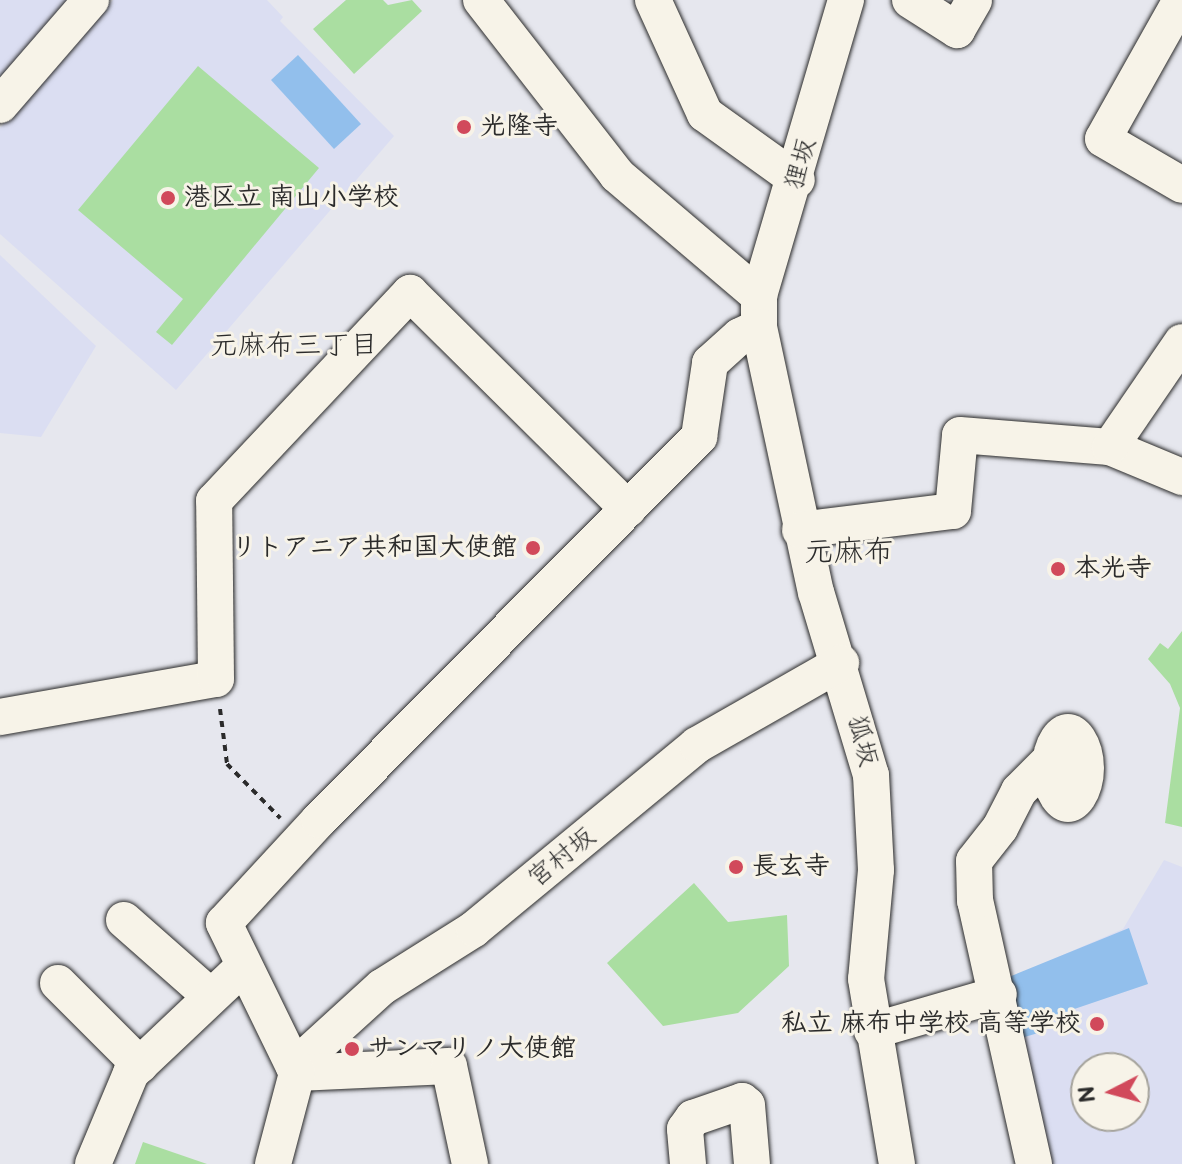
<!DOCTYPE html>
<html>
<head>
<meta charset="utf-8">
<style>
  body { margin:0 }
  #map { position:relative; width:1182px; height:1164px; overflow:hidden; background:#e6e7ee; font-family:"Balsamiq Sans","Klee One",sans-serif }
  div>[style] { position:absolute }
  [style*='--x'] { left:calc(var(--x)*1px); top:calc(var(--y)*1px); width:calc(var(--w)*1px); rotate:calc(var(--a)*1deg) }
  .built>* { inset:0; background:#dbdef2 }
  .green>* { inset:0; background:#aadea1 }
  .water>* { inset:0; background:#92bfec }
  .path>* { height:4px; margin-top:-2px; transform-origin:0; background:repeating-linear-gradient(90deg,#2b2b2b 0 6px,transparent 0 12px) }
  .roads { filter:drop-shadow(0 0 2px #2b2b2b) drop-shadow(0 0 2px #2b2b2b) }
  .minor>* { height:36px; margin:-18px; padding:0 18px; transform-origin:18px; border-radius:18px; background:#f7f3e8 }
  .minor>.ring { margin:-18px; padding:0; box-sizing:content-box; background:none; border:36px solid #f7f3e8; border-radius:50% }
  .dots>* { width:22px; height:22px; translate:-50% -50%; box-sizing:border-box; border:4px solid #f7f3e8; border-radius:50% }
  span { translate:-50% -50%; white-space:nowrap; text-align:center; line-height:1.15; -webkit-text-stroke:6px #f7f3e8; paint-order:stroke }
  .poi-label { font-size:26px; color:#2b2b2b; font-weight:700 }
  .left { translate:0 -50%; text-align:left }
  .right { translate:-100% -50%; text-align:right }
  .street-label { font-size:26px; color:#2b2b2b }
  .neighbourhood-label { font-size:28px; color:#2b2b2b }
  .quarter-label { font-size:30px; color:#2b2b2b }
  .north { position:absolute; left:1070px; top:1052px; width:80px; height:80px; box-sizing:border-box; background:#f7f3e8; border:2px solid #a5a39c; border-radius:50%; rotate:264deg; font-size:22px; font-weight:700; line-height:32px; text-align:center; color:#2b2b2b }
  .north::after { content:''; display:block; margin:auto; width:28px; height:36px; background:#d1495b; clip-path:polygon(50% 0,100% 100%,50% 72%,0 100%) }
</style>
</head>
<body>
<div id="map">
  <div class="built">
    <i style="clip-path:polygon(0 0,71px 0,0 84px)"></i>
    <i style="clip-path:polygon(113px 0,267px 0,283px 17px,280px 21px,394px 136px,176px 390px,0 234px,0 128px)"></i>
    <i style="clip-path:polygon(0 255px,96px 346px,41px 437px,0 433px)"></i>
    <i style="clip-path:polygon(evenodd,1164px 860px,1182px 867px,1182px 1164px,1042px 1164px,1002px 981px,1123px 929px,1164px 860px,1086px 1068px,1134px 1068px,1134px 1116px,1086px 1116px,1086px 1068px)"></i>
  </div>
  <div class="green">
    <i style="clip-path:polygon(346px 0,383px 0,388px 5px,412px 0,422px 11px,354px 74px,313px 29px)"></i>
    <i style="clip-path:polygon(198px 66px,319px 168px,172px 345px,156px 332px,183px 299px,78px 210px)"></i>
    <i style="clip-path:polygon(1182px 631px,1182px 827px,1165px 823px,1180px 708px,1170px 684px,1148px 659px,1160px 643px,1168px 649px)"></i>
    <i style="clip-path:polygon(694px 883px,728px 922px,787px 915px,789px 966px,738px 1013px,663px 1026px,607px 963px)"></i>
    <i style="clip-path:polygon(143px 1142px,207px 1164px,135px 1164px)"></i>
  </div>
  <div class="water">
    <i style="clip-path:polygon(298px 55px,361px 124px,334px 149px,271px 80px)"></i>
    <i style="clip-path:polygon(1129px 928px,1148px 984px,1036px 1022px,1038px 1033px,1018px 1039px,1004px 979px)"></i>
  </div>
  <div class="path">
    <i style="--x:220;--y:709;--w:55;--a:82.7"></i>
    <i style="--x:227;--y:764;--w:76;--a:45.5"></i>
  </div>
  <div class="roads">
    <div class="minor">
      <i style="--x:481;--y:0;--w:222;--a:52.1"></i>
      <i style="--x:617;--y:175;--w:187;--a:40.4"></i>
      <i style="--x:653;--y:0;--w:125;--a:65.5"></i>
      <i style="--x:705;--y:114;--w:113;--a:35.7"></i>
      <i style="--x:846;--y:0;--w:309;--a:106.4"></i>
      <i style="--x:759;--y:296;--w:31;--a:90"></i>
      <i style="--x:759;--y:327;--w:271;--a:77.9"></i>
      <i style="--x:816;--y:592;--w:191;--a:73.3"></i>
      <i style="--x:871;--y:775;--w:95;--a:87"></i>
      <i style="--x:876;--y:870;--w:109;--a:95.2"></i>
      <i style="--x:866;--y:979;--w:188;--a:80.5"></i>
      <i style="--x:910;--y:0;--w:56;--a:32.6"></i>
      <i style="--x:957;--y:30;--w:34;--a:-60"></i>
      <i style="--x:1181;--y:0;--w:159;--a:119.3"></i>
      <i style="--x:1103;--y:139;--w:91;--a:30.2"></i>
      <i style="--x:0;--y:105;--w:139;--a:-49.1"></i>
      <i style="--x:1110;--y:447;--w:78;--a:22.6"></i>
      <i style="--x:800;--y:530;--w:154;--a:-7.1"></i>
      <i style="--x:953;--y:511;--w:76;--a:-84.7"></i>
      <i style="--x:960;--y:435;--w:150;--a:4.6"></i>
      <i style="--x:1110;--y:447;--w:127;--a:-55.6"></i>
      <i style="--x:0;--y:717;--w:219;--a:-10"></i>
      <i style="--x:216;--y:679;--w:178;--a:-90.6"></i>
      <i style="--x:214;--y:501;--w:286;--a:-46.7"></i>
      <i style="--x:410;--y:293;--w:307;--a:44.7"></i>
      <i class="ring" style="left:1050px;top:732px;width:-8px;height:-8px"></i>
      <i style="--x:124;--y:920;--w:113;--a:41.4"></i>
      <i style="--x:58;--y:983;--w:116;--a:45"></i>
      <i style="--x:872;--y:1031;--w:132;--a:-16.2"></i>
      <i style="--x:294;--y:1067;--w:119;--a:-42.3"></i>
      <i style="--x:382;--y:987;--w:109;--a:-32.2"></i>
      <i style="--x:474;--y:929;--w:289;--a:-39.5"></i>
      <i style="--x:697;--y:745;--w:166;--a:-29.7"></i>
      <i style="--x:297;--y:1073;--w:152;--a:-2.6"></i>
      <i style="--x:449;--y:1066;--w:100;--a:77.9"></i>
      <i style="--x:93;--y:1164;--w:99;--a:-67.3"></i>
      <i style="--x:131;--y:1073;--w:154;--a:-43.4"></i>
      <i style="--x:273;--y:1164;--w:94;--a:-75.2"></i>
      <i style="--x:297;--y:1073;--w:167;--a:-116"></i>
      <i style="--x:224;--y:923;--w:140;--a:-47.3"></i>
      <i style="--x:319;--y:820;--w:540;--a:-45.23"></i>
      <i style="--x:699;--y:437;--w:75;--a:-81.5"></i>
      <i style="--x:710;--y:363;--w:40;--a:-42"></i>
      <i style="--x:740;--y:336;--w:21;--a:-25"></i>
      <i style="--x:688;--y:1164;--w:35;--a:-95"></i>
      <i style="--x:685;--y:1129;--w:14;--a:-54"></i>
      <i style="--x:693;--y:1118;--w:52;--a:-19.1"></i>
      <i style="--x:742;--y:1101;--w:6;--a:39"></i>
      <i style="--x:747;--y:1105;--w:59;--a:85.2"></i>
      <i style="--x:1034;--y:1164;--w:270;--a:-102.6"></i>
      <i style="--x:975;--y:901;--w:40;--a:-91.4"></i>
      <i style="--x:974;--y:861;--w:42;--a:-51.8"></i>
      <i style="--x:1000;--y:828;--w:42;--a:-62.8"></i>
      <i style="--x:1019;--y:791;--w:49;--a:-45"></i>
    </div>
  </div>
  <div class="dots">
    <i style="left:464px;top:127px;background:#d1495b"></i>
    <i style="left:168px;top:198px;background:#d1495b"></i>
    <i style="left:533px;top:548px;background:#d1495b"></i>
    <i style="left:1058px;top:569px;background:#d1495b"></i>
    <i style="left:736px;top:867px;background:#d1495b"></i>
    <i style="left:1097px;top:1024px;background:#d1495b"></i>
    <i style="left:352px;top:1049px;background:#d1495b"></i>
  </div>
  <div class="poi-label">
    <span class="left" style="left:480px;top:127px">光隆寺</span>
    <span class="left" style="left:184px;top:198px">港区立 南山小学校</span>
    <span class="right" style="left:517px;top:548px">リトアニア共和国大使館</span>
    <span class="left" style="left:1074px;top:569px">本光寺</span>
    <span class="left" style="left:752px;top:867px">長玄寺</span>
    <span class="right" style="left:1081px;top:1024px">私立 麻布中学校 高等学校</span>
    <span class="left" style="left:368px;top:1049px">サンマリノ大使館</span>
  </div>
  <div class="street-label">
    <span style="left:801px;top:164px;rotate:-74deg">狸坂</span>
    <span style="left:862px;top:741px;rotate:76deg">狐坂</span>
    <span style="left:562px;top:858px;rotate:-39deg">宮村坂</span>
  </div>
  <div class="neighbourhood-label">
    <span style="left:294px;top:346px">元麻布三丁目</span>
  </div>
  <div class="quarter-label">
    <span style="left:849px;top:552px">元麻布</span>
  </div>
  <div class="north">N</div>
</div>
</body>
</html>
